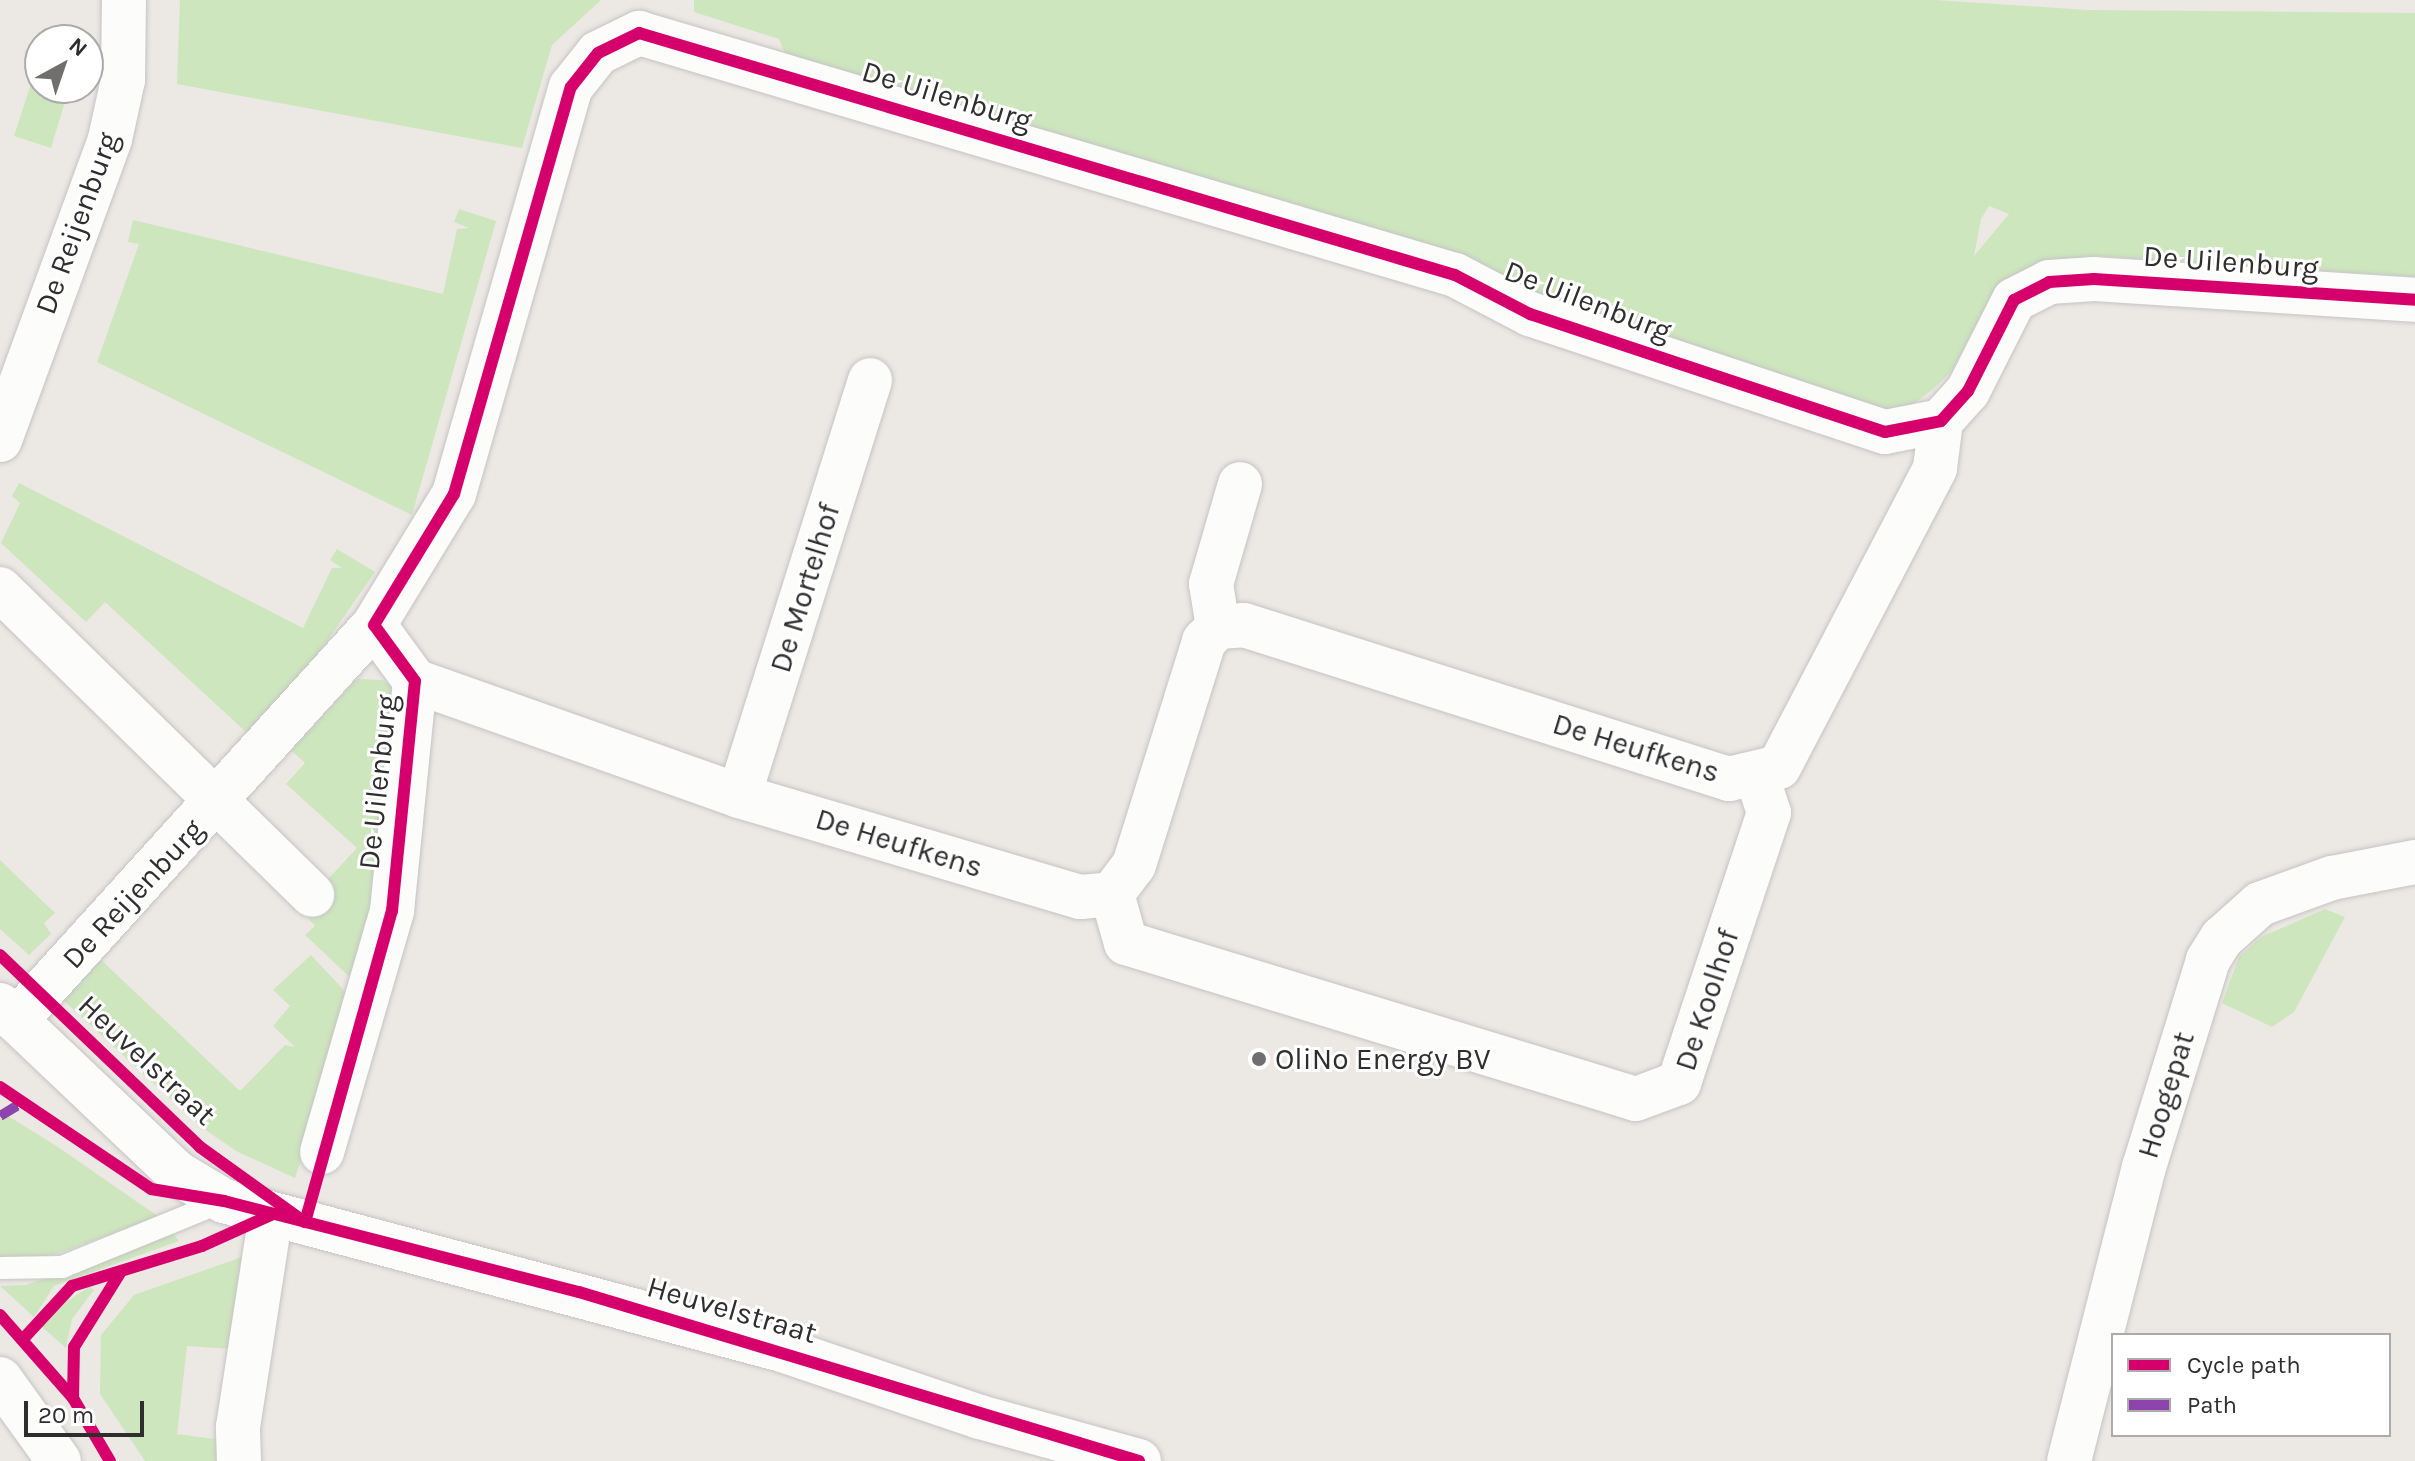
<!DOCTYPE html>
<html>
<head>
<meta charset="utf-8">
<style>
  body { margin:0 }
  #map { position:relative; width:2415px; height:1461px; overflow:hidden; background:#ece8e4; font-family:Karla,sans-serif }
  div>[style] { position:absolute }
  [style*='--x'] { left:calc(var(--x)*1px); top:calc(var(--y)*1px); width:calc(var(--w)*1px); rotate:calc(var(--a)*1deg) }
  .green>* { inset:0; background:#cee6be }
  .roads { filter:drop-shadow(0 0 2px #c5c4c5) drop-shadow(0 0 2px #c5c4c5) }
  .lane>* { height:22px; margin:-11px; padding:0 11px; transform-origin:11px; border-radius:11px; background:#fcfcfb }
  .street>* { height:44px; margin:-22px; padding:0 22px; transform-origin:22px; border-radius:22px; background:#fcfcfb }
  .secondary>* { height:44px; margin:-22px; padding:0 22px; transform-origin:22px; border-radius:22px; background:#fcfcfb }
  .quiet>* { height:10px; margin-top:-5px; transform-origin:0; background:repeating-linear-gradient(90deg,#8e44ad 0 20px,transparent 0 30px) }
  .cycleway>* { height:12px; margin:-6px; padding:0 6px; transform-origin:6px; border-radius:6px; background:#d6006c }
  .dots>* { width:22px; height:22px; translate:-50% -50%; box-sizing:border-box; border:4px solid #fff; border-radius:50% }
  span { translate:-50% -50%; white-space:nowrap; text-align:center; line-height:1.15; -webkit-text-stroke:6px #fff; paint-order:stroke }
  .street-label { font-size:30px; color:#2e2e2e }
  .poi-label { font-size:30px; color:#2e2e2e }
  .left { translate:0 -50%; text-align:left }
  .legend { position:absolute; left:2111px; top:1333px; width:280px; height:104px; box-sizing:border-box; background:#fff; border:2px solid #ababab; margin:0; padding:10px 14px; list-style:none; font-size:24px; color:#2e2e2e }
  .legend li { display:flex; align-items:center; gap:16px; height:40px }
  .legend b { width:40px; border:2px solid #ababab }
  .north { position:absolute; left:24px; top:24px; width:80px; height:80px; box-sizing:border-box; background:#fff; border:2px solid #ababab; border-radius:50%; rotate:40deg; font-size:22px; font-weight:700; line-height:32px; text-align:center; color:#2e2e2e }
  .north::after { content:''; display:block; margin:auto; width:28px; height:36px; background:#706f6e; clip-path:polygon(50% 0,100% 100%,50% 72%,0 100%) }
  .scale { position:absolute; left:24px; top:1401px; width:120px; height:36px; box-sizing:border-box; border:4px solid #2e2e2e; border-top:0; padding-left:10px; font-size:24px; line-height:28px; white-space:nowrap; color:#2e2e2e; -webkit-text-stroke:6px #fff; paint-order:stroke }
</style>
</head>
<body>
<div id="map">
  <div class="green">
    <i style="clip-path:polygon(180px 0,601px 0,552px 45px,522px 148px,177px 84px)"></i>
    <i style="clip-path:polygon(evenodd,694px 0,1936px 0,2087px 10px,2415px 13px,2415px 277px,2098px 256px,2043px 263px,1991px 297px,1951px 372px,1932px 390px,1909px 407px,1885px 412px,1544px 297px,1331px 217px,785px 54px,779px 39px,694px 12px,694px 0,1989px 206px,2009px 214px,1974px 256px,1981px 219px,1989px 206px)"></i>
    <i style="clip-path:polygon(40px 56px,40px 88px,69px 88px,51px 148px,14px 136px)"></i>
    <i style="clip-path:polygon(459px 209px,496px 221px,412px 515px,97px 362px,139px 244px,128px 242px,133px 220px,443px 294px,457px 229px,469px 228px,454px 222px)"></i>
    <i style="clip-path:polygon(19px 483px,303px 628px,332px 568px,342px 568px,330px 560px,337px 549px,375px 572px,311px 664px,247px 733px,105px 602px,86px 622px,1px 543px,20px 503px,12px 496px)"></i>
    <i style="clip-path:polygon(357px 679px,382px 680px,394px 688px,379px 866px,357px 984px,305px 935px,315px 926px,300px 909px,357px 848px,286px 784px,305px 763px,291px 750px)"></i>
    <i style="clip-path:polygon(0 860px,55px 913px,44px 923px,51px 934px,29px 955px,0 929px)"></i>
    <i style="clip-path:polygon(2325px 909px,2345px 917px,2294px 1012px,2272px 1027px,2222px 1003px,2239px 957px,2261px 937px)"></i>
    <i style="clip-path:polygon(311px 955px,354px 1001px,295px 1178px,236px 1151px,200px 1126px,62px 999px,100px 959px,240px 1091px,285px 1045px,295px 1047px,273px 1026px,290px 1006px,273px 990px)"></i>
    <i style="clip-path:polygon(0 1111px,58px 1147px,159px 1217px,56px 1254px,22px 1260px,0 1257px)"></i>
    <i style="clip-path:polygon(173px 1234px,179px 1241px,54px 1286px,34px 1317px,0 1286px,26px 1285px)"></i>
    <i style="clip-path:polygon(245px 1256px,231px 1349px,187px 1346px,177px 1434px,229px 1441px,227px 1461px,145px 1461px,100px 1394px,101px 1335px,134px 1295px)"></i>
    <i style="clip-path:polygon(90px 1287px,94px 1290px,72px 1319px,66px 1348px,42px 1327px,62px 1304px)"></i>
  </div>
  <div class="roads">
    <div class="lane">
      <i style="--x:0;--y:1268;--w:62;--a:-0.9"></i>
      <i style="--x:62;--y:1267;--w:175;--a:-22.2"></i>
    </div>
    <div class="street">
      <i style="--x:0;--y:440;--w:320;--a:-69.9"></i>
      <i style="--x:110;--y:139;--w:60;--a:-77.6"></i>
      <i style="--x:123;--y:80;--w:80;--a:-89.3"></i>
      <i style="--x:0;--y:589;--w:437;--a:44.4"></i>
      <i style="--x:1218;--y:627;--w:44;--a:-99.2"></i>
      <i style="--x:1211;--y:584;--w:104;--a:-73.8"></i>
      <i style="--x:415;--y:681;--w:344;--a:19.5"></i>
      <i style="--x:739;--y:796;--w:356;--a:16.5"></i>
      <i style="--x:1080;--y:897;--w:32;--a:-5"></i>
      <i style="--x:1112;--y:894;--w:36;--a:-53"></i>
      <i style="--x:1134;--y:865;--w:235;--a:-72.6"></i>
      <i style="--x:1204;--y:641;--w:20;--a:-45"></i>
      <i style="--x:1218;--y:627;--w:26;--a:-4"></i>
      <i style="--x:1244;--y:625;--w:509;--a:17.62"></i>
      <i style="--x:1729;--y:779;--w:51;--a:-13.5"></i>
      <i style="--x:1779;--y:767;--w:337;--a:-62.4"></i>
      <i style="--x:1935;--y:468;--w:47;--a:-82.7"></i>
      <i style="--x:739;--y:796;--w:436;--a:-72.5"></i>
      <i style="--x:1112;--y:894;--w:51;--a:74.1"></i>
      <i style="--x:1126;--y:943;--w:533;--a:17.01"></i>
      <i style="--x:1636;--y:1099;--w:46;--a:-20.4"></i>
      <i style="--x:1679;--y:1083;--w:285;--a:-71.6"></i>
      <i style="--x:1769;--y:813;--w:42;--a:-108"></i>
      <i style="--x:16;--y:1020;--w:533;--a:-47.81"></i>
      <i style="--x:322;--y:1152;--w:251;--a:-73.8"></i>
      <i style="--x:392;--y:911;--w:231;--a:-84.3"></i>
      <i style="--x:415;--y:681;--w:69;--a:-126.2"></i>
      <i style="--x:374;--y:625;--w:153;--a:-58.6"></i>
      <i style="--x:454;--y:494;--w:423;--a:-74"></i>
      <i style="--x:571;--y:87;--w:43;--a:-51.5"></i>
      <i style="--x:598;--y:53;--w:46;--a:-26"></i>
      <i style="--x:639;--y:33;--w:851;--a:16.52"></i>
      <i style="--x:1455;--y:275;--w:85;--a:27.5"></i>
      <i style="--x:1530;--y:314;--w:374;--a:18.4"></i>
      <i style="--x:1885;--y:432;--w:57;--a:-11.1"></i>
      <i style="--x:1941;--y:421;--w:40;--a:-48"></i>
      <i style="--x:1968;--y:391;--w:102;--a:-63.2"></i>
      <i style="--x:2014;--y:300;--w:39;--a:-27"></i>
      <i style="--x:2049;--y:282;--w:45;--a:-3.8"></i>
      <i style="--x:2094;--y:279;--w:322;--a:3.7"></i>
      <i style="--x:239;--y:1461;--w:34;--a:-92"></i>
      <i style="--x:238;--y:1427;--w:215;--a:-81.2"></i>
      <i style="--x:2069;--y:1461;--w:303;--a:-75.7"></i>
      <i style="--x:2144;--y:1167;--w:217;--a:-72.8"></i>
      <i style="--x:2208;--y:960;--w:26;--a:-58"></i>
      <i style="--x:2222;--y:938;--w:51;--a:-41.8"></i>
      <i style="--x:2260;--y:904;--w:77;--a:-19.9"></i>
      <i style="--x:2332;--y:878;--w:85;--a:-10.9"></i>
    </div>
    <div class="secondary">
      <i style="--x:0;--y:1005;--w:244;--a:43.5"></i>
      <i style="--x:177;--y:1173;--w:55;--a:30.8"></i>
      <i style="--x:224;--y:1201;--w:578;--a:14.95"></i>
      <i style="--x:782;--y:1350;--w:209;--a:18.7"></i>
      <i style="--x:980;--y:1417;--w:165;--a:15.5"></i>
      <i style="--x:0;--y:1379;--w:101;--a:54.3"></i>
    </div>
  </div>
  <div class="quiet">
    <i style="--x:0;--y:1116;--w:27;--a:-31"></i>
  </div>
  <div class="cycleway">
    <i style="--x:0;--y:955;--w:277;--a:43.8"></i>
    <i style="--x:200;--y:1147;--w:125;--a:35.6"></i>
    <i style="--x:0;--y:1087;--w:182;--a:34"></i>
    <i style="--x:151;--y:1189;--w:74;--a:9.3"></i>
    <i style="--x:224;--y:1201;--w:366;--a:14.4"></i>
    <i style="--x:579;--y:1292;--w:585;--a:16.79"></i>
    <i style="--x:305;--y:1222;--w:323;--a:-74.4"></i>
    <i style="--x:392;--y:911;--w:231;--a:-84.3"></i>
    <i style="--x:415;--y:681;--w:69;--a:-126.2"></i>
    <i style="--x:374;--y:625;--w:153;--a:-58.6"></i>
    <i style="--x:454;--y:494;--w:423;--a:-74"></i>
    <i style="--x:571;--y:87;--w:43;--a:-51.5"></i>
    <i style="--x:598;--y:53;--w:46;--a:-26"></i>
    <i style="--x:639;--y:33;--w:851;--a:16.52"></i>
    <i style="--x:1455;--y:275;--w:85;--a:27.5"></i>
    <i style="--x:1530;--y:314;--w:374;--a:18.4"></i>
    <i style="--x:1885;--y:432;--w:57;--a:-11.1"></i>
    <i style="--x:1941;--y:421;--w:40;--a:-48"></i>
    <i style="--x:1968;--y:391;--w:102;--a:-63.2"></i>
    <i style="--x:2014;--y:300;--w:39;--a:-27"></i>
    <i style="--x:2049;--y:282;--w:45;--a:-3.8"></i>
    <i style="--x:2094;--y:279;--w:322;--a:3.7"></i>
    <i style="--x:0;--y:1315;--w:111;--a:48.7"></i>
    <i style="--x:73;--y:1398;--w:73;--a:59.6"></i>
    <i style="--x:24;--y:1338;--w:71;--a:-47.3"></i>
    <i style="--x:72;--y:1286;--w:136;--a:-17.1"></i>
    <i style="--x:202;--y:1246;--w:76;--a:-24.2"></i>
    <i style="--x:73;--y:1398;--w:51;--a:-88.9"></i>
    <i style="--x:74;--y:1347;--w:87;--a:-58.1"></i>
  </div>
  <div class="dots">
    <i style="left:1259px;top:1059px;background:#706f6e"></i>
  </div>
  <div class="street-label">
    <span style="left:947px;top:96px;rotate:17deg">De Uilenburg</span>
    <span style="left:77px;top:223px;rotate:-70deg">De Reijenburg</span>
    <span style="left:2231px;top:262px;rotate:4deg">De Uilenburg</span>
    <span style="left:1588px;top:301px;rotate:21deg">De Uilenburg</span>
    <span style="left:805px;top:588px;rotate:-73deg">De Mortelhof</span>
    <span style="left:1636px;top:748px;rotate:17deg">De Heufkens</span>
    <span style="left:378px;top:782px;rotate:-84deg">De Uilenburg</span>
    <span style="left:899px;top:843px;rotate:17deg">De Heufkens</span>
    <span style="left:133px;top:894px;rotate:-47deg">De Reijenburg</span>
    <span style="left:1707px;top:1000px;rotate:-72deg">De Koolhof</span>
    <span style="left:147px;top:1060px;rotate:43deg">Heuvelstraat</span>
    <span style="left:2166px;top:1095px;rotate:-73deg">Hoogepat</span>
    <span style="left:732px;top:1310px;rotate:16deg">Heuvelstraat</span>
  </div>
  <div class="poi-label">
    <span class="left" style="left:1275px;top:1059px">OliNo Energy BV</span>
  </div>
  <ul class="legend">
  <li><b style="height:10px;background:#d6006c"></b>Cycle path</li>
  <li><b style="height:10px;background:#8e44ad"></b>Path</li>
  </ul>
  <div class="north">N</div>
  <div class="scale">20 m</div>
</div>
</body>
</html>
